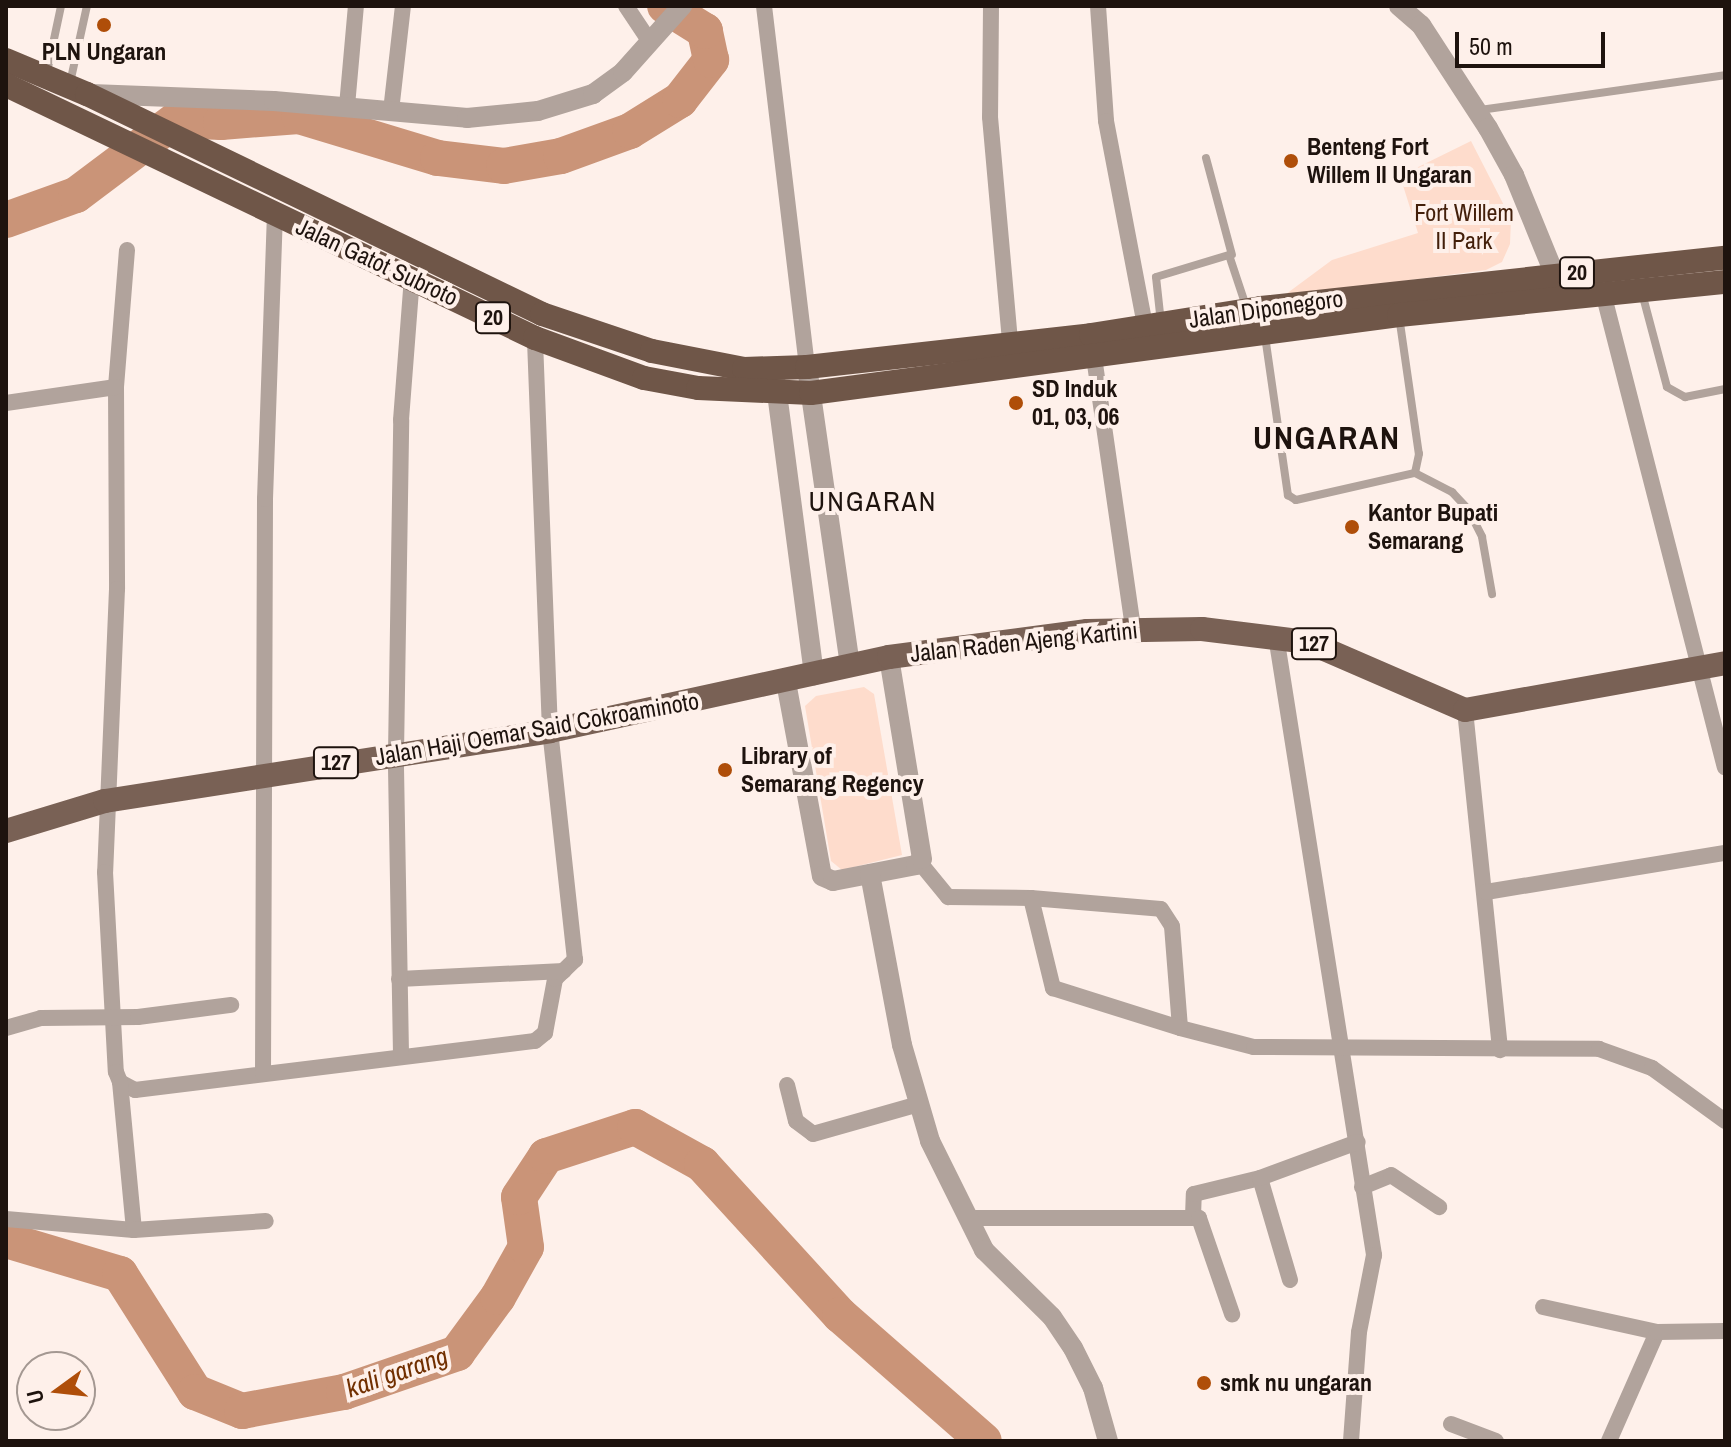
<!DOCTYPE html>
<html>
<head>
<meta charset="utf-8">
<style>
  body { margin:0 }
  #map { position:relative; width:1731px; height:1447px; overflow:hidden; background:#fef0ea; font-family:"Archivo Narrow",sans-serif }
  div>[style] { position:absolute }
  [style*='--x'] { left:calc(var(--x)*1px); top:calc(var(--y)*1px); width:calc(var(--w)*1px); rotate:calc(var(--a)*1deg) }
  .green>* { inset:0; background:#fedccc }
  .river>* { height:36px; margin:-18px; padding:0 18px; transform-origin:18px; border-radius:18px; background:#ca9478 }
  .service>* { height:8px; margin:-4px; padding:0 4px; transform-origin:4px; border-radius:4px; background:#b1a39c }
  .minor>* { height:16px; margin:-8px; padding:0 8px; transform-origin:8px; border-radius:8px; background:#b1a39c }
  .tertiary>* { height:20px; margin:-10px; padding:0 10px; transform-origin:10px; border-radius:10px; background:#b1a39c }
  .primary>* { height:24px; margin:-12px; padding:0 12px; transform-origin:12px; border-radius:12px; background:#796155 }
  .trunk>* { height:24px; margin:-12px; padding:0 12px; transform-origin:12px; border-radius:12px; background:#6f5648 }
  .dots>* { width:22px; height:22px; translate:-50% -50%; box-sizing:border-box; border:4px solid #fef0ea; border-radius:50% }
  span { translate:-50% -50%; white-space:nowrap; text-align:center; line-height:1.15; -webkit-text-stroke:8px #fef0ea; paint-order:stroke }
  .shield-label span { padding:2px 6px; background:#fef0ea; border:2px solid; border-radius:6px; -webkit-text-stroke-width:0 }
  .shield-label { font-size:22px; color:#1e130e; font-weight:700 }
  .poi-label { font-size:24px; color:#1e130e; font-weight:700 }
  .left { translate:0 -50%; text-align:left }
  .park-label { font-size:24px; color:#431f0a }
  .street-label { font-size:24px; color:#1e130e }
  .water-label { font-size:26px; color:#712f00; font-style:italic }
  .quarter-label { font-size:28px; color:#1e130e; letter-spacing:2px }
  .district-label { font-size:32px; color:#1e130e; font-weight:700; letter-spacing:2px }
  .frame { position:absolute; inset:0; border:8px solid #1e130e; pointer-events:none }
  .north { position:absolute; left:16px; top:1351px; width:80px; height:80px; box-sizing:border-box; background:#fef0ea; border:2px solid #a49892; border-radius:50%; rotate:255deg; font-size:22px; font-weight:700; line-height:32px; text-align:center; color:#1e130e }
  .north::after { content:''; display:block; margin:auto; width:28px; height:36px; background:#af4e09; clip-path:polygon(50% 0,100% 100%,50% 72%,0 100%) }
  .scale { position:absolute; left:1455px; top:32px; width:150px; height:36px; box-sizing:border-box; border:4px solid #1e130e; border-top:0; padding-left:10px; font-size:24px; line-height:28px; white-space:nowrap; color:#1e130e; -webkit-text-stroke:6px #fef0ea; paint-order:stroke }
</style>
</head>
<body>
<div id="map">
  <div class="green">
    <i style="clip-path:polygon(1471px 141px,1511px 219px,1510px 244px,1502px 262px,1486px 270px,1282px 297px,1332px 260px,1418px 233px,1400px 176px)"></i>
    <i style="clip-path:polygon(864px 687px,874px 694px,902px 855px,842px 870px,831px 861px,805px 706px,816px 696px)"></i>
  </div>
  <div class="river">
    <i style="--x:6;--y:220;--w:74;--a:-19.7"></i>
    <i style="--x:76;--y:195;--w:125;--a:-36.9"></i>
    <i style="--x:176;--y:120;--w:45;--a:2.5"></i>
    <i style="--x:221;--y:122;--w:78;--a:-4.4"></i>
    <i style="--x:299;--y:116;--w:145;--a:16.8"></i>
    <i style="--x:438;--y:158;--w:66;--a:6.9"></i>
    <i style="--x:504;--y:166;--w:58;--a:-10"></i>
    <i style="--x:561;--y:156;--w:73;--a:-19.9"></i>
    <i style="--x:630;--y:131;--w:59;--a:-31.8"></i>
    <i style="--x:680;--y:100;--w:51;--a:-52.2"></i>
    <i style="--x:711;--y:60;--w:30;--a:-102"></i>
    <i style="--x:705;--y:31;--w:47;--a:-148"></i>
    <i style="--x:6;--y:1240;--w:119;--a:16.6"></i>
    <i style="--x:120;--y:1274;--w:140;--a:57.6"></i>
    <i style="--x:195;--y:1392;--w:51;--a:22"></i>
    <i style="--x:242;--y:1411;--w:104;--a:-10.6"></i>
    <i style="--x:344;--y:1392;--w:120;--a:-19"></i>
    <i style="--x:457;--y:1353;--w:69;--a:-53.8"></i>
    <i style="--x:498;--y:1297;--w:57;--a:-60.8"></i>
    <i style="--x:526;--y:1247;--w:50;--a:-98"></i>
    <i style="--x:519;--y:1197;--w:49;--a:-56.6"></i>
    <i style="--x:546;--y:1156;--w:94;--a:-18"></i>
    <i style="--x:635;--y:1127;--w:77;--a:28.9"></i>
    <i style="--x:702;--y:1164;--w:205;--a:47.6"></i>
    <i style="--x:840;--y:1315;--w:191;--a:41.2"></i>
  </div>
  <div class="service">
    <i style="--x:47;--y:72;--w:67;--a:-78"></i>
    <i style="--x:70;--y:83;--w:79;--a:-77.6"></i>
    <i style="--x:1480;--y:110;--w:247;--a:-8.1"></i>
    <i style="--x:1206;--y:158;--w:100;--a:75"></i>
    <i style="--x:1642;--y:293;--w:97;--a:75.1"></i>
    <i style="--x:1667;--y:387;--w:21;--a:29"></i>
    <i style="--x:1685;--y:397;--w:41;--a:-11.3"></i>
    <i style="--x:1399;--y:316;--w:139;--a:81.8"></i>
    <i style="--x:1419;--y:454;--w:19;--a:102"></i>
    <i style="--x:1161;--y:323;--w:46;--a:-96.2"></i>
    <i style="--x:1156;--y:277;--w:76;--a:-16.8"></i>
    <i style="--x:1229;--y:255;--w:54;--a:71.6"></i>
    <i style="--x:1265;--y:336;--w:161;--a:81.8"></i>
    <i style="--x:1288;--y:495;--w:9;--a:32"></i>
    <i style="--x:1296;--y:500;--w:122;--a:-12.8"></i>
    <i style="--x:1415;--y:473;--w:42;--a:27.2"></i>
    <i style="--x:1452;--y:492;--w:23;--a:47"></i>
    <i style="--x:1468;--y:509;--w:31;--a:63"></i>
    <i style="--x:1482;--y:537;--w:58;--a:80"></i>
  </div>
  <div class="minor">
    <i style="--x:626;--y:6;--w:43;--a:56.3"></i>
    <i style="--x:764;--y:6;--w:364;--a:83.2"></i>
    <i style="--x:991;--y:6;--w:111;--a:90.5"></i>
    <i style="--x:990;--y:117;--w:227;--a:84.9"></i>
    <i style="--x:1098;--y:6;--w:115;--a:86"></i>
    <i style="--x:1106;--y:121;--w:209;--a:79.2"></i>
    <i style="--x:347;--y:106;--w:100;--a:-84.9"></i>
    <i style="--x:391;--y:111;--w:106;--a:-83.5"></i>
    <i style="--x:127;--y:250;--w:137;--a:94.6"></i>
    <i style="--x:116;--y:387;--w:202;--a:89.7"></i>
    <i style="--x:117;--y:589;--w:283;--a:92.4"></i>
    <i style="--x:105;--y:872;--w:200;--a:86.9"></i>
    <i style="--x:116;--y:1072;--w:11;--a:68"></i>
    <i style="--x:120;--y:1082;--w:17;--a:28"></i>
    <i style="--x:135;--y:1090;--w:403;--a:-7"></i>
    <i style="--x:535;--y:1041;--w:13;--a:-39"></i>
    <i style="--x:545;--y:1033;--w:55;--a:-79.5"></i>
    <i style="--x:555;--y:979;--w:28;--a:-44"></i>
    <i style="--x:575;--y:960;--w:230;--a:-96.2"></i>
    <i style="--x:550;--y:731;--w:393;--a:-92.2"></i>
    <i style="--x:1601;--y:285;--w:498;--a:75.6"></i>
    <i style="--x:1094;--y:357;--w:274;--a:81.8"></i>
    <i style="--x:6;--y:403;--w:111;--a:-8.3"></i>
    <i style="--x:1276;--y:636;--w:627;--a:81"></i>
    <i style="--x:1374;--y:1255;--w:78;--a:101"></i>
    <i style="--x:1359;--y:1332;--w:109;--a:94.2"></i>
    <i style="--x:1465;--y:710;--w:342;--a:84.1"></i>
    <i style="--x:921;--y:864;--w:43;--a:50.7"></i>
    <i style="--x:948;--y:897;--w:83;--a:0.7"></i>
    <i style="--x:1031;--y:898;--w:130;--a:4.8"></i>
    <i style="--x:1161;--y:909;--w:20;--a:57"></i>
    <i style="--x:1172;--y:926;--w:102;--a:85.5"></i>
    <i style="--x:1180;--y:1028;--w:76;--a:14.4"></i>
    <i style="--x:1254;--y:1047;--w:345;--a:0.3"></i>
    <i style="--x:1599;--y:1049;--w:56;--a:19.7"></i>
    <i style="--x:1652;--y:1068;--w:90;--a:36"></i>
    <i style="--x:1486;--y:892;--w:242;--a:-9.3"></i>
    <i style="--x:1031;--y:898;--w:93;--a:76.3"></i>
    <i style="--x:1053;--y:988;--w:133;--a:17.5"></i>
    <i style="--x:399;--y:979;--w:165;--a:-2.8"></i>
    <i style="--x:6;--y:1028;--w:36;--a:-16"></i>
    <i style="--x:41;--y:1018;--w:97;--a:-0.6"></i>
    <i style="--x:138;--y:1017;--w:94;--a:-7.4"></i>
    <i style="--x:401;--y:1054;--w:300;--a:-91"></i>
    <i style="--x:396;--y:754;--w:334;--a:-89.1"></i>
    <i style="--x:401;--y:420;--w:142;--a:-85.6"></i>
    <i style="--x:263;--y:1074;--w:575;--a:-89.8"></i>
    <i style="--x:265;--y:499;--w:285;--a:-88"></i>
    <i style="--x:787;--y:1085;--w:37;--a:76"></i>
    <i style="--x:796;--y:1121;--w:21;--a:37"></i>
    <i style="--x:813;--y:1134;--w:110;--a:-15.8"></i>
    <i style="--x:1362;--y:1187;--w:31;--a:-22"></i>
    <i style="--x:1391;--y:1175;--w:58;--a:33.7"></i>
    <i style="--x:1193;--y:1217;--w:23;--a:-88"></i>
    <i style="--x:1194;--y:1194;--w:68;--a:-13.6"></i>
    <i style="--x:967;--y:1218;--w:232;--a:0"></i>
    <i style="--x:1199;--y:1218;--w:102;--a:71"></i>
    <i style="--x:6;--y:1219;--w:128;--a:4.9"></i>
    <i style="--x:134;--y:1230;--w:149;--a:-95.4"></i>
    <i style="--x:134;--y:1230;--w:132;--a:-3.9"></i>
    <i style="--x:1290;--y:1280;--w:106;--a:-106.4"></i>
    <i style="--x:1260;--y:1178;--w:104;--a:-20.2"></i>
    <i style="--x:1543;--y:1307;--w:117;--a:12.4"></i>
    <i style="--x:1451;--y:1424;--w:48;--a:20.7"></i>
    <i style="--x:1609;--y:1441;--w:119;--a:-66.2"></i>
    <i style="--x:1657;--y:1332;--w:68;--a:-0.8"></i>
  </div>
  <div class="tertiary">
    <i style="--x:1399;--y:6;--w:29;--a:41"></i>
    <i style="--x:1421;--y:25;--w:123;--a:57"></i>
    <i style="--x:1488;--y:128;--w:54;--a:61"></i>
    <i style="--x:1514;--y:175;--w:122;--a:67.8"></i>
    <i style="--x:91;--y:94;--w:183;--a:2.2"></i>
    <i style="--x:274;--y:101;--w:194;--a:5"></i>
    <i style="--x:467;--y:118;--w:71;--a:-5.6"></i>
    <i style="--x:538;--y:111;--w:58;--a:-17.2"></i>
    <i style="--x:593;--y:94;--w:37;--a:-36"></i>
    <i style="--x:623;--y:72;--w:89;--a:-48.2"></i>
    <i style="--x:807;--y:367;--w:302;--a:81.8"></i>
    <i style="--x:775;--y:378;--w:300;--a:82.5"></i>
    <i style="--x:786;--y:682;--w:197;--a:79.5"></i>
    <i style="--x:822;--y:876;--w:12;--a:24"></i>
    <i style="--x:833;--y:881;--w:85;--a:-10.9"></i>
    <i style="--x:916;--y:865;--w:8;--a:-45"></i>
    <i style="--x:922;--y:859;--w:205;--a:-99.3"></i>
    <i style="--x:870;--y:874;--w:174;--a:79.4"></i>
    <i style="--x:902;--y:1045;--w:100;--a:73.7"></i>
    <i style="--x:930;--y:1141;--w:122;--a:63.6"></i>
    <i style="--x:984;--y:1250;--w:95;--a:44.6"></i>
    <i style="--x:1052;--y:1317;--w:37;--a:56"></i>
    <i style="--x:1073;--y:1348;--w:45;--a:63.4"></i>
    <i style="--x:1093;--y:1388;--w:55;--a:74.2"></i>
  </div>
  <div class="primary">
    <i style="--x:6;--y:831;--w:103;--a:-16.9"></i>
    <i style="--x:105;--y:801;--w:450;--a:-8.9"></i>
    <i style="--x:550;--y:731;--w:347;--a:-12.3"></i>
    <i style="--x:889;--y:657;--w:200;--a:-7.5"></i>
    <i style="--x:1087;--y:631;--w:115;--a:-1"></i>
    <i style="--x:1202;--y:629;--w:107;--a:7"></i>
    <i style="--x:1308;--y:642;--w:171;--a:23.4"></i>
    <i style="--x:1465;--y:710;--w:264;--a:-10.2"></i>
  </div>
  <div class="trunk">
    <i style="--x:6;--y:60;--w:88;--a:22.8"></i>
    <i style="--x:87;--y:94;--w:505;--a:25.8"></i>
    <i style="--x:542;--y:314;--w:116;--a:18.6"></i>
    <i style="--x:652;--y:351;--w:94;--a:11.1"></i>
    <i style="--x:744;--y:369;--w:63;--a:-1.8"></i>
    <i style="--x:807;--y:367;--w:286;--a:-6.4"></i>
    <i style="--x:1091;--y:335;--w:172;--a:-9"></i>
    <i style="--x:1261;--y:308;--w:467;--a:-6.2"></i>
    <i style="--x:6;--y:85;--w:586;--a:25.56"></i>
    <i style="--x:535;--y:338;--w:116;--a:20.2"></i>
    <i style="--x:644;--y:378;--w:55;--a:10.5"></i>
    <i style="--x:698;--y:388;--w:113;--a:2.5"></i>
    <i style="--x:811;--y:393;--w:593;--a:-7.56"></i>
    <i style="--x:1399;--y:315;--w:328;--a:-5.8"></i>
  </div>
  <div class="dots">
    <i style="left:104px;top:25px;background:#af4e09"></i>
    <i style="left:1291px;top:161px;background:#af4e09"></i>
    <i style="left:1016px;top:403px;background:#af4e09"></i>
    <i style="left:1352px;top:527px;background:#af4e09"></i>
    <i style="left:725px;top:770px;background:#af4e09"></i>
    <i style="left:1204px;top:1383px;background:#af4e09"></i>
  </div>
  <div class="shield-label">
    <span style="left:1577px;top:273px">20</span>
    <span style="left:493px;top:318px">20</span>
    <span style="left:1314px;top:644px">127</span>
    <span style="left:336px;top:763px">127</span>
  </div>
  <div class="poi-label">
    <span style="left:104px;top:52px">PLN Ungaran</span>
    <span class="left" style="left:1307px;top:161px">Benteng Fort<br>Willem II Ungaran</span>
    <span class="left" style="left:1032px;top:403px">SD Induk<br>01, 03, 06</span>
    <span class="left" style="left:1368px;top:527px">Kantor Bupati<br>Semarang</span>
    <span class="left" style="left:741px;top:770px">Library of<br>Semarang Regency</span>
    <span class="left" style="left:1220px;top:1383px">smk nu ungaran</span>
  </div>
  <div class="park-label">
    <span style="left:1464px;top:227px">Fort Willem<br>II Park</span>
  </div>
  <div class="street-label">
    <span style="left:377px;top:262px;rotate:25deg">Jalan Gatot Subroto</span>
    <span style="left:1266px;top:309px;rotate:-8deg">Jalan Diponegoro</span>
    <span style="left:1024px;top:642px;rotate:-6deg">Jalan Raden Ajeng Kartini</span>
    <span style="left:537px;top:729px;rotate:-10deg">Jalan Haji Oemar Said Cokroaminoto</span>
  </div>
  <div class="water-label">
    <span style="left:397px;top:1372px;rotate:-19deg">kali garang</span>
  </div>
  <div class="quarter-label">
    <span style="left:873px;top:501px">UNGARAN</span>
  </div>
  <div class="district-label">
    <span style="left:1327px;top:438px">UNGARAN</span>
  </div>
  <div class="frame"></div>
  <div class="north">U</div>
  <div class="scale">50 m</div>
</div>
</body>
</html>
